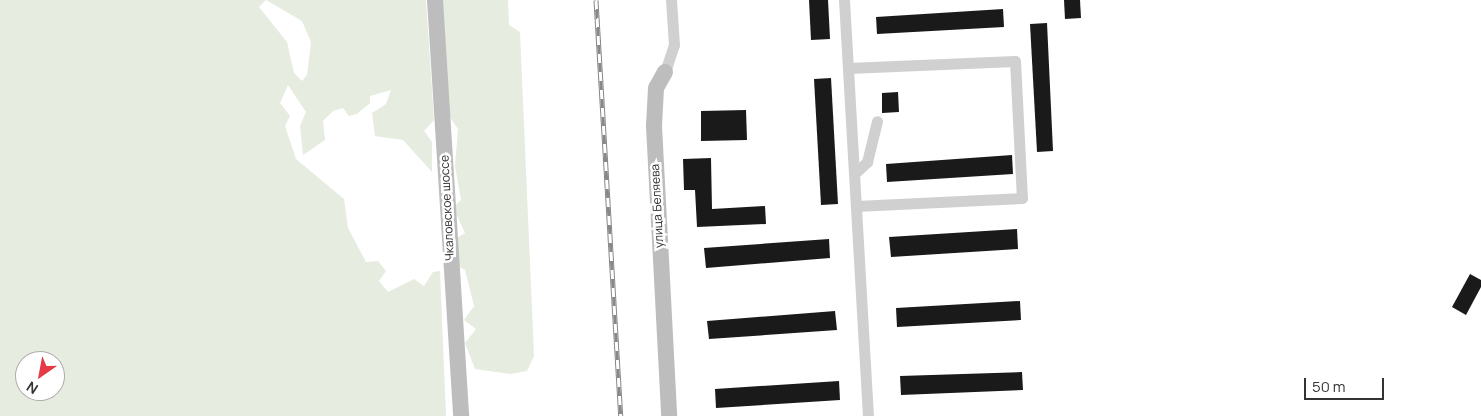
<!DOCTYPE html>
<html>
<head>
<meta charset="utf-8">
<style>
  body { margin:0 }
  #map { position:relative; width:1481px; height:416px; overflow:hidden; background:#fff; font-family:Manrope,sans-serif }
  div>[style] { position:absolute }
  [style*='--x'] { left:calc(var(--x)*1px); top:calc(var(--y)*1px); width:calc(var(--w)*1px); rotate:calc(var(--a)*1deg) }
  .green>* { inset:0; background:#e6ecdf }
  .building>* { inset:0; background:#1a1a1a }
  .street>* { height:11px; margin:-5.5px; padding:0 5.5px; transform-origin:5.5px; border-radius:5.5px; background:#d0d0d0 }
  .secondary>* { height:16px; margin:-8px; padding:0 8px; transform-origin:8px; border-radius:8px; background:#bdbdbd }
  .rail>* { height:5px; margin-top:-2.5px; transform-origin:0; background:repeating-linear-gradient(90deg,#fff 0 9px,#888 0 18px); box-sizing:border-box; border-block:1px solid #888 }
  span { translate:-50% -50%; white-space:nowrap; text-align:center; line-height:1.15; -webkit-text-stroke:5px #fff; paint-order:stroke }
  .street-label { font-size:12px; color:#333 }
  .north { position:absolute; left:15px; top:351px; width:50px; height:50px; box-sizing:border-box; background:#fff; border:1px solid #adadad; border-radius:50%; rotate:213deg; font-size:14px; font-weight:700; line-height:20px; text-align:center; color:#333 }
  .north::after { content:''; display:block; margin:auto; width:18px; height:22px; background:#e63946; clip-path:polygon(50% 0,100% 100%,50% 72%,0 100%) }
  .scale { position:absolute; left:1304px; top:378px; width:80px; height:22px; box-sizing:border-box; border:2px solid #333; border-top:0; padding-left:6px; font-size:15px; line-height:18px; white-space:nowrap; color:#333; -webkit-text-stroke:4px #fff; paint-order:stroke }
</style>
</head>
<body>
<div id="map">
  <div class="green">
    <i style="clip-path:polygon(evenodd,0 0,266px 0,259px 7px,287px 42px,294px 73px,302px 81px,307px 75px,311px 42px,302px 21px,266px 0,426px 0,434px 120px,424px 131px,432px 142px,432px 172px,403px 140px,375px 136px,372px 113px,386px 104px,391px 90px,370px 96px,370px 103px,357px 114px,349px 116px,343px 108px,333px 111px,323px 121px,325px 140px,303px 155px,300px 126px,306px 112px,288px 85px,280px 103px,290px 116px,285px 126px,296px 159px,344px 199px,348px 228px,366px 262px,378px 261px,386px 271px,379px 281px,388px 292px,414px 279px,424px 286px,433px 272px,440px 271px,446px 416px,0 416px,0 0,25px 361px,55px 361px,55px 391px,25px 391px,25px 361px)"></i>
    <i style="clip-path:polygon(441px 0,508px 0,509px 25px,520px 32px,534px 356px,527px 371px,510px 374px,475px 369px,465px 343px,476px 329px,464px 320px,474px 306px,465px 270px,456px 265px,455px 239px,465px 233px,453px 207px,461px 200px,455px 166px,458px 129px,447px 113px)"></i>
  </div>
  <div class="building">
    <i style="clip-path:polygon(809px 0,828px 0,830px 39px,811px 40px)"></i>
    <i style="clip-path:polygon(1064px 0,1080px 0,1081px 18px,1065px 19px)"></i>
    <i style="clip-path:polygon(1003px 9px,1004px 27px,877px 34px,876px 17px)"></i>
    <i style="clip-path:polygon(1047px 23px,1053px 151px,1037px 152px,1030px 24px)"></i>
    <i style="clip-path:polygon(831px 78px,838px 204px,821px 205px,814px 79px)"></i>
    <i style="clip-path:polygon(898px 92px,899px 112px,882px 113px,882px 93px)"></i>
    <i style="clip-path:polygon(746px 110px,747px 140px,701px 141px,701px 111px)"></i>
    <i style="clip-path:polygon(1012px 155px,1013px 174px,887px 182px,886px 164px)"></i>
    <i style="clip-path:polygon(711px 158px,712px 209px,765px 206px,766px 224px,697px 227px,695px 190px,684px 190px,683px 159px)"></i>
    <i style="clip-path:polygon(1017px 229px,1018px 249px,891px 257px,889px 237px)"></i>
    <i style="clip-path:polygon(829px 239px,830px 258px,706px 268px,704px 248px)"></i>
    <i style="clip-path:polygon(1470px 274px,1481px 280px,1481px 287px,1466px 315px,1452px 307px)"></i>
    <i style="clip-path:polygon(1020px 301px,1021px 320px,897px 327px,896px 308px)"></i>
    <i style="clip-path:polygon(835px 311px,837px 330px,709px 339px,707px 321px)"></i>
    <i style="clip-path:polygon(1022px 372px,1023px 390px,901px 395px,900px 376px)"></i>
    <i style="clip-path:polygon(839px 381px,840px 400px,716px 408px,715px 389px)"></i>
  </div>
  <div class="street">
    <i style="--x:844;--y:0;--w:417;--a:86.7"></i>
    <i style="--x:848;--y:68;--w:167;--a:-2.4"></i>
    <i style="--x:1015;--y:61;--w:137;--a:87.1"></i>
    <i style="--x:1022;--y:198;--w:166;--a:177.2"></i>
    <i style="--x:665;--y:72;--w:28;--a:-72"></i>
    <i style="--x:674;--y:45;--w:45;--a:-93.8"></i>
    <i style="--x:854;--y:174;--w:18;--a:-43"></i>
    <i style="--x:867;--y:162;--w:42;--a:-76.3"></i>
  </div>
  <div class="secondary">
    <i style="--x:435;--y:0;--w:417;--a:86.4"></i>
    <i style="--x:665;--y:72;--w:18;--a:119"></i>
    <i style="--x:656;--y:88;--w:38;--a:93"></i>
    <i style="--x:654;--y:126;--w:290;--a:87"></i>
  </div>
  <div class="rail">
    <i style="--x:596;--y:0;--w:417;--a:86.6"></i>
  </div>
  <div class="street-label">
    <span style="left:657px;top:206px;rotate:-93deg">улица Беляева</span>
    <span style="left:447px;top:208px;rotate:-93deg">Чкаловское шоссе</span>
  </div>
  <div class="north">N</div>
  <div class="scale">50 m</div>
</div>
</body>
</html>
